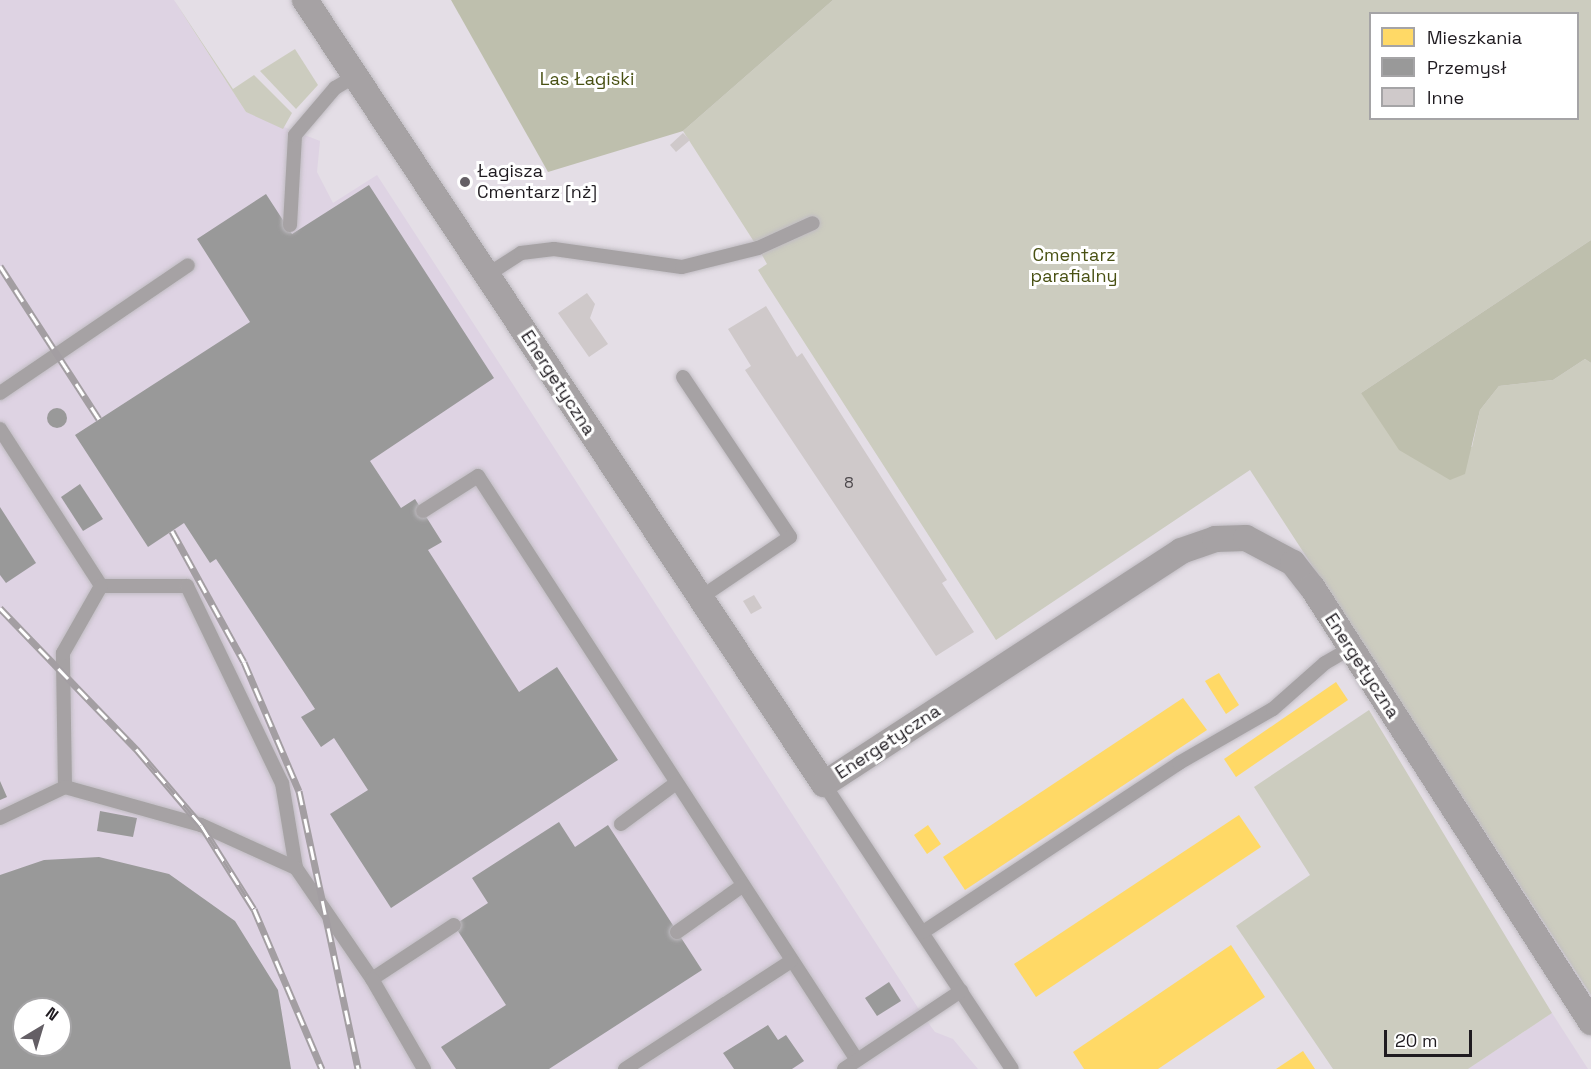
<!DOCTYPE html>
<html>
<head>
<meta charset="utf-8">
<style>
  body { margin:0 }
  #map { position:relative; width:1591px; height:1069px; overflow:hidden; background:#e4dee6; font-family:"Space Grotesk",sans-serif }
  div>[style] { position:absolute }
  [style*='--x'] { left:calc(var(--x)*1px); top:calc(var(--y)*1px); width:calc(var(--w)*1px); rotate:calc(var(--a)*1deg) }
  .built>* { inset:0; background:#ded3e3 }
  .green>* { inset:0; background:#ccccbf }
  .forest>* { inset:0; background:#bebfad }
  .homes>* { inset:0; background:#ffd966 }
  .industry>* { inset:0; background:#999 }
  .round { border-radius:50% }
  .building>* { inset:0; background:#cfc9ca }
  .roads { filter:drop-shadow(0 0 2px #c0bcc2) drop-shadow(0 0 2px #c0bcc2) }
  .service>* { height:14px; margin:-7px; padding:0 7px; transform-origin:7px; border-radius:7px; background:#a6a2a4 }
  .minor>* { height:26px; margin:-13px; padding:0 13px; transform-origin:13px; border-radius:13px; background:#a6a2a4 }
  .rail>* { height:7px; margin-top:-3.5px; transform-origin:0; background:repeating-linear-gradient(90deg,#fff 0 14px,#a39ea2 0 28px); box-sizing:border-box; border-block:2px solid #a39ea2 }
  .dots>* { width:16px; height:16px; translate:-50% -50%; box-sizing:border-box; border:3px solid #fff; border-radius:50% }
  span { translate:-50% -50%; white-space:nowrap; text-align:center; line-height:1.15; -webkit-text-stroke:6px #fff; paint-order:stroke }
  .number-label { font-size:15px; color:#4b464a }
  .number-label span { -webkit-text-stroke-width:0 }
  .park-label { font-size:18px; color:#495113 }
  .poi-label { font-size:18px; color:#1f1b20 }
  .left { translate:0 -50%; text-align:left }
  .street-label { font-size:18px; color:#1f1b20 }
  .legend { position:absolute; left:1369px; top:12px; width:210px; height:108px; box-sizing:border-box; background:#fff; border:2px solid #a5a4a6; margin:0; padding:8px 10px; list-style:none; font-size:18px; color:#1f1b20 }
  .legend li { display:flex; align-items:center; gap:12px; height:30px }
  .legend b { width:30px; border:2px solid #a5a4a6 }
  .north { position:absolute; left:12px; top:997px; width:60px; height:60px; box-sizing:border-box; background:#fff; border:2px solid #a5a4a6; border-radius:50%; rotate:38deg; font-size:16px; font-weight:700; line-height:24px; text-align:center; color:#1f1b20 }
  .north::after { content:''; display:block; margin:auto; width:21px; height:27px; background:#645f65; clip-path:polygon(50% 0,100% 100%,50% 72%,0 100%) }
  .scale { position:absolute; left:1384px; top:1030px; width:88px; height:27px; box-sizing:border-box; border:3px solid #1f1b20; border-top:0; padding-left:8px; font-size:18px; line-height:21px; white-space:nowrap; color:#1f1b20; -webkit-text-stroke:4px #fff; paint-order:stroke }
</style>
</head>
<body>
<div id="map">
  <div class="built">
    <i style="clip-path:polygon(evenodd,0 0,174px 0,246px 112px,320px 141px,317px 172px,333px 203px,377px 175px,924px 1017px,935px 1032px,953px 1039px,978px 1069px,0 1069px,0 0,24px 1009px,60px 1009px,60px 1045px,24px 1045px,24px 1009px)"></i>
    <i style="clip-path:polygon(1552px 1013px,1588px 1069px,1468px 1069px)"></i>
  </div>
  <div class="green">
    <i style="clip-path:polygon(174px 0,233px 89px,254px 75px,292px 113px,283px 129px,246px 112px)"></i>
    <i style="clip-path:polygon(evenodd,833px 0,1591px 0,1591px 240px,1361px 393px,1472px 447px,1480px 410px,1499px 386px,1553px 380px,1585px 359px,1591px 363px,1591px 995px,1250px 470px,996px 640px,766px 283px,758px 270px,767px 264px,758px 248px,683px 131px,833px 0,1370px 14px,1578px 14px,1578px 118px,1370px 118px,1370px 14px)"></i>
    <i style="clip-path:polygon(295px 49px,318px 85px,296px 109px,260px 71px)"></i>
    <i style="clip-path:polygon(1369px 710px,1552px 1013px,1468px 1069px,1333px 1069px,1236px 926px,1310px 875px,1254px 787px)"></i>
  </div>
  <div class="forest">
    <i style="clip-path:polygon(451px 0,833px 0,683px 131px,548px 172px)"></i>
    <i style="clip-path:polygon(1591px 240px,1591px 363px,1585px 359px,1553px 380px,1499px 386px,1480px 410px,1465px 474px,1450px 480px,1399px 450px,1361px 393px)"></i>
  </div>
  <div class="homes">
    <i style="clip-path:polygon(1219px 673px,1239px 705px,1226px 714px,1205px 681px)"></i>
    <i style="clip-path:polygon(1336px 682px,1348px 700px,1236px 777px,1224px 759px)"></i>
    <i style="clip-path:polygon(1183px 698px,1207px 730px,965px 890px,943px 857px)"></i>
    <i style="clip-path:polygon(1239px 815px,1261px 847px,1036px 997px,1014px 964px)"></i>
    <i style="clip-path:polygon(928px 825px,941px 844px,927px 854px,914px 835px)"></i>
    <i style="clip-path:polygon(1231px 945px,1265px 997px,1158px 1069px,1084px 1069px,1073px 1052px)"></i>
    <i style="clip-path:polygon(1303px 1051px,1315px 1069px,1276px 1069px)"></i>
  </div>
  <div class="industry">
    <i style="clip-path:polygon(369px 185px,494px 378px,370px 461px,401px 508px,415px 499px,442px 542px,428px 550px,519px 692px,557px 667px,618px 760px,391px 908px,330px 814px,368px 790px,334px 738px,321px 747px,301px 717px,315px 709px,216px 559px,210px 563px,184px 523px,148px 547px,75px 435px,250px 322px,197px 239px,266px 194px,292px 234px)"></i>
    <i class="round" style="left:47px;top:408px;width:20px;height:20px"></i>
    <i style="clip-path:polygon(80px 484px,103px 519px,83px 531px,61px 497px)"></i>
    <i style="clip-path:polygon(0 507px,36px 563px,6px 583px,0 575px)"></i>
    <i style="clip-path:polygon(0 781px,7px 797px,0 800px)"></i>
    <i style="clip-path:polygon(100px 811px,137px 818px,133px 837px,97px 831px)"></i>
    <i style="clip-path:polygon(559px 822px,575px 847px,608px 825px,702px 970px,549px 1069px,456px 1069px,441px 1047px,506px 1005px,454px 925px,488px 903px,472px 878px)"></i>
    <i style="clip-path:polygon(evenodd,99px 857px,169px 874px,235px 921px,278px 990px,291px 1069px,0 1069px,0 875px,44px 860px,99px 857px,24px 1009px,60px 1009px,60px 1045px,24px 1045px,24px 1009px)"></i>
    <i style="clip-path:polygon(889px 982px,901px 1001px,877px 1016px,865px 998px)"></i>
    <i style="clip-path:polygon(768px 1025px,778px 1040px,786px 1035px,804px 1061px,792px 1069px,734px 1069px,723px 1053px)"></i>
  </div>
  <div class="building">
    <i style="clip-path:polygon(683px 133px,690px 140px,676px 152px,670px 145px)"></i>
    <i style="clip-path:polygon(587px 293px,595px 304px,590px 318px,608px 344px,589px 357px,558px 313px)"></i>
    <i style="clip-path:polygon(766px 306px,797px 357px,802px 353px,947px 580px,942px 583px,974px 632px,936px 656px,745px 370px,751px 366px,728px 329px)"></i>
    <i style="clip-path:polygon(754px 595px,762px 608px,751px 614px,743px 601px)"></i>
  </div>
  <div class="roads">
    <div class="service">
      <i style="--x:290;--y:225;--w:90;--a:-86.8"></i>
      <i style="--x:295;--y:135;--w:62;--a:-49.6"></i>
      <i style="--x:335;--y:88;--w:23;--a:-31"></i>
      <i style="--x:487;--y:275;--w:40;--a:-32.9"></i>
      <i style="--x:521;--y:253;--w:33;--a:-7"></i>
      <i style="--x:554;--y:249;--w:129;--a:8"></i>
      <i style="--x:682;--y:267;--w:78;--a:-14"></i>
      <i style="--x:758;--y:248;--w:60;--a:-24.4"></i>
      <i style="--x:683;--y:377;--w:192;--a:56.2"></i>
      <i style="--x:790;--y:537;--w:109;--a:145.9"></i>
      <i style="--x:0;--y:393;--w:227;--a:-34.2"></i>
      <i style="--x:0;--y:429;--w:187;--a:57.2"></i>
      <i style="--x:101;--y:586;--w:86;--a:0"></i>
      <i style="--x:187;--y:586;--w:219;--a:64.3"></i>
      <i style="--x:282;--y:783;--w:86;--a:80.6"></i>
      <i style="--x:296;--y:868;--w:135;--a:55.6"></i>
      <i style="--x:372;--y:979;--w:98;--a:-33.4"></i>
      <i style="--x:423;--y:511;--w:65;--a:-32.5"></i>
      <i style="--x:478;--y:476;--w:696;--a:57.02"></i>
      <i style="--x:824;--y:784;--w:341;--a:56.6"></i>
      <i style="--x:65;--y:787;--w:134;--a:-90.9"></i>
      <i style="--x:63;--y:653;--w:77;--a:-60.4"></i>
      <i style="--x:0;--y:818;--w:72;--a:-25.5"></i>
      <i style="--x:65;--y:787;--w:141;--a:15.6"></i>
      <i style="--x:201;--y:825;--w:104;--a:24.4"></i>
      <i style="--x:621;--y:824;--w:69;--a:-36.7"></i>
      <i style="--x:677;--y:932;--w:80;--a:-35.3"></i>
      <i style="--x:923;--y:932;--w:307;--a:-33.4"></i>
      <i style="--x:1179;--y:763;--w:108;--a:-29.9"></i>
      <i style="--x:1273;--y:709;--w:69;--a:-41.5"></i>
      <i style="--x:1325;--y:663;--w:30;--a:-30"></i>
      <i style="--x:372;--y:979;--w:104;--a:60"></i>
      <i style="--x:625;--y:1069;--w:198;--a:-33"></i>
      <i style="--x:844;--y:1069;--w:141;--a:-33.7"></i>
    </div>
    <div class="minor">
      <i style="--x:305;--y:0;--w:940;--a:56.5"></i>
      <i style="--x:824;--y:784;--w:426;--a:-33.1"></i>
      <i style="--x:1181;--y:551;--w:36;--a:-19"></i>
      <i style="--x:1215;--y:539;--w:31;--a:-2"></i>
      <i style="--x:1246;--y:538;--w:53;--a:28"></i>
      <i style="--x:1293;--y:563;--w:31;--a:52"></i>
      <i style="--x:1312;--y:587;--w:517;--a:57.32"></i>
    </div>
  </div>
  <div class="rail">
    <i style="--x:0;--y:266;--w:182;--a:57.1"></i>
    <i style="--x:172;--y:531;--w:149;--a:61.2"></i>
    <i style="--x:244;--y:662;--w:140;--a:66.9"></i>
    <i style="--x:299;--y:791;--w:284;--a:78"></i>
    <i style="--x:0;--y:608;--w:199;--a:46"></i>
    <i style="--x:138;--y:751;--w:97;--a:49.6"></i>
    <i style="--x:201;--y:825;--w:99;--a:57.8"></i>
    <i style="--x:254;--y:909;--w:174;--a:67"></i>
  </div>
  <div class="dots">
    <i style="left:465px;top:182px;background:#645f65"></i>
  </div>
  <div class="number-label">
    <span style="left:849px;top:483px">8</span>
  </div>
  <div class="park-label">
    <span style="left:587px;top:79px">Las Łagiski</span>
    <span style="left:1074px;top:266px">Cmentarz<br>parafialny</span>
  </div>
  <div class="poi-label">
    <span class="left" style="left:477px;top:182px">Łagisza<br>Cmentarz [nż]</span>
  </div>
  <div class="street-label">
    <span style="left:558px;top:383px;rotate:57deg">Energetyczna</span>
    <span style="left:1362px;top:666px;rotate:57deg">Energetyczna</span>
    <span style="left:888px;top:742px;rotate:-33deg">Energetyczna</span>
  </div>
  <ul class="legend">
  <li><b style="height:16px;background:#ffd966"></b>Mieszkania</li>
  <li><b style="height:16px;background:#999"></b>Przemysł</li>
  <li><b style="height:16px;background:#cfc9ca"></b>Inne</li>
  </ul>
  <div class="north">N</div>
  <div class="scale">20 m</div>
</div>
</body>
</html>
